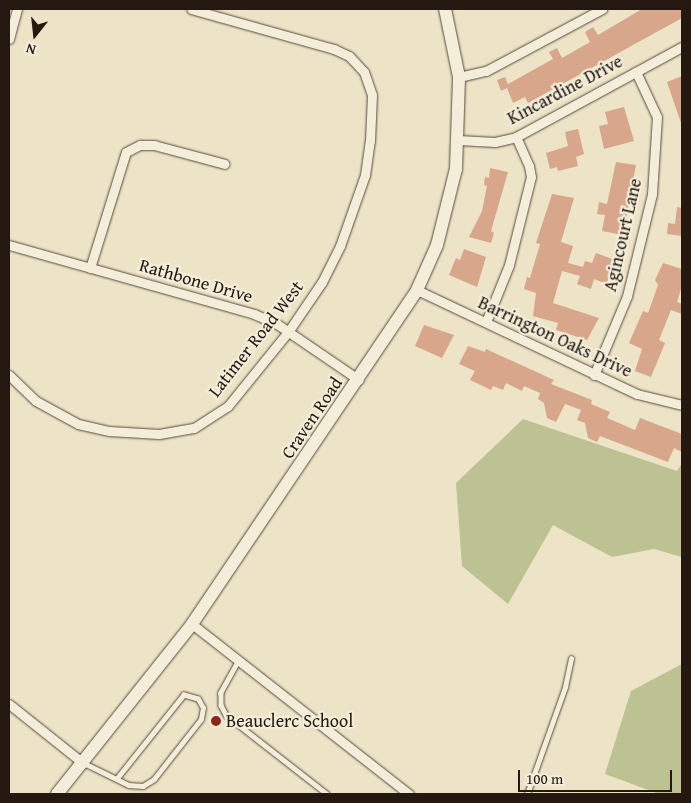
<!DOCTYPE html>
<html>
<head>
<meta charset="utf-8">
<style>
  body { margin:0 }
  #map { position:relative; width:691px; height:803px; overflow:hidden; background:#ede3c6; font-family:"Gentium Book Plus",serif }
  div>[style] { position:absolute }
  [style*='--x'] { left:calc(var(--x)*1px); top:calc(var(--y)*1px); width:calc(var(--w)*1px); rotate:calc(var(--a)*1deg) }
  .green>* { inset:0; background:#bdc292 }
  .building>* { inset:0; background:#d8a68a }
  .roads { filter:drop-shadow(0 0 1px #564b3e) drop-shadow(0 0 1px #564b3e) }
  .lane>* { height:4.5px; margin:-2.25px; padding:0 2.25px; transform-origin:2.25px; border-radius:2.25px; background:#f3edda }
  .street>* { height:9px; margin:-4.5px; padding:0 4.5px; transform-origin:4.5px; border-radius:4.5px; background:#f3edda }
  .secondary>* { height:12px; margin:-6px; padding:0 6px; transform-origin:6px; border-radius:6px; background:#f3edda }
  .dots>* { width:14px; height:14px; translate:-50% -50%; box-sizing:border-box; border:2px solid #f3edda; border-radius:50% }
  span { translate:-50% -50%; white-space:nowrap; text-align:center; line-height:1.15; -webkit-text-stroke:4.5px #f3edda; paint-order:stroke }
  .street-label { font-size:18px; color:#241810 }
  .poi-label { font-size:18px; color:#241810 }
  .left { translate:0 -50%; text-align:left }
  .frame { position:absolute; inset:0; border:10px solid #241810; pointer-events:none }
  .north { position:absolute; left:10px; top:10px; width:50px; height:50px; -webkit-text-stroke:4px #f3edda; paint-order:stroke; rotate:196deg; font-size:14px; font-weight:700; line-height:20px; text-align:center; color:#241810 }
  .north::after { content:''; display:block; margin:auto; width:18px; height:22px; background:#241810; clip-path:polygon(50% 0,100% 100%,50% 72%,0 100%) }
  .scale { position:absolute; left:518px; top:770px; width:154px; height:22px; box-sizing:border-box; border:2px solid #241810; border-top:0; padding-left:6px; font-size:15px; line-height:18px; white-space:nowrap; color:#241810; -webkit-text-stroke:4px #f3edda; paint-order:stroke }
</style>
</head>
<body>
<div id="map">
  <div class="green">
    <i style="clip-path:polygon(523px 419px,677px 471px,682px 463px,682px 557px,654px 549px,612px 557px,553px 525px,508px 604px,462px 566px,456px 483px)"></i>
    <i style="clip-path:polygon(682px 664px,682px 794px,659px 794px,605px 774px,631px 691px)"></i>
  </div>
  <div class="building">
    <i style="clip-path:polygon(642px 9px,682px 9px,682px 18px,528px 103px,525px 97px,513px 103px,507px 88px,501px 91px,497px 80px,505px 77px,508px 84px,553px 59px,549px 52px,557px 48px,562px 58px,590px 42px,585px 32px,593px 27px,598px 35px)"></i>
    <i style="clip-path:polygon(682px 76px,682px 123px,681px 123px,667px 82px)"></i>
    <i style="clip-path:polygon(624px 107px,634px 141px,604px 149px,599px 126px,608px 124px,605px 112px)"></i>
    <i style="clip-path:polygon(578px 129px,584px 154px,576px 157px,578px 166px,558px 171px,557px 167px,550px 169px,546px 153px,568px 146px,565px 132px)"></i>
    <i style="clip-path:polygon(616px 162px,636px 165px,623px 235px,602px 231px,605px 215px,597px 214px,599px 202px,607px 204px)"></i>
    <i style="clip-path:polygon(490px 168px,508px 172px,491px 231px,494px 233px,491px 243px,469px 237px,482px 211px,487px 186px,484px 185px,485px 177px,489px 178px)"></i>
    <i style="clip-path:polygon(552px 194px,574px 198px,561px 242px,573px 246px,568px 263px,583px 267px,585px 261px,592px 263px,596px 253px,612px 259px,607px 284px,594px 279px,591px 289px,577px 284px,580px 276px,562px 271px,553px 303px,599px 318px,587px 340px,556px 330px,558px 323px,533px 316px,536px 293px,524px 289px,527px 277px,530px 278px,540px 244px,536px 243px)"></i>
    <i style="clip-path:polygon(677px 207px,682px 208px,682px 236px,667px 234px,668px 223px,675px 224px)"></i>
    <i style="clip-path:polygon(464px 249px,486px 257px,477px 287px,449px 275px,456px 258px,460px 260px)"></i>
    <i style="clip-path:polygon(663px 263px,682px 269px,682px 286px,677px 302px,682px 304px,682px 314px,671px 310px,659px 340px,665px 343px,651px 377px,635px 371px,642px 349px,629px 343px,643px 311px,648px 313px,658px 285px,655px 280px)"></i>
    <i style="clip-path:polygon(424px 325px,454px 335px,442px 358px,415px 346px)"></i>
    <i style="clip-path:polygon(468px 346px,485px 352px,486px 349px,554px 380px,551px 384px,592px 400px,591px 404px,610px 412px,607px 418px,635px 430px,640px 418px,682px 434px,682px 452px,674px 448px,668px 462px,600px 436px,597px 442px,588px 438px,585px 423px,577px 420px,581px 410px,565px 404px,556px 422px,547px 418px,544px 403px,538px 399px,540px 393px,524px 386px,522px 391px,506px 383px,503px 390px,493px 386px,491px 390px,470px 380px,475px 371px,459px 364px)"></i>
  </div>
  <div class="roads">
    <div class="lane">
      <i style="--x:239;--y:660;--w:38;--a:119"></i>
      <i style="--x:221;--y:693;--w:12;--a:90"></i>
      <i style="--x:221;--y:705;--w:11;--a:63"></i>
      <i style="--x:226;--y:715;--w:128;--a:38"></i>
      <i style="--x:84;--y:763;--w:50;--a:26.1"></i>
      <i style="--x:129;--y:785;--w:14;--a:4"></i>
      <i style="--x:143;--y:786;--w:13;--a:-32"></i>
      <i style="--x:154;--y:779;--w:76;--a:-51.9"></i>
      <i style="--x:201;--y:719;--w:11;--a:-80"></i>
      <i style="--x:203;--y:708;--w:10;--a:-119"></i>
      <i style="--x:198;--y:699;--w:15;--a:-164"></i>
      <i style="--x:184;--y:695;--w:107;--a:128.6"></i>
      <i style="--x:527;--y:794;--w:114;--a:-70.4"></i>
      <i style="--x:565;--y:687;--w:29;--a:-78"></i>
    </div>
    <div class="street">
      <i style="--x:9;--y:39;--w:31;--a:-75"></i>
      <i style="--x:459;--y:77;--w:28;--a:-13"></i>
      <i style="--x:486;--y:71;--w:132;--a:-28.1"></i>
      <i style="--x:458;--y:140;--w:37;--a:3"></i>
      <i style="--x:495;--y:142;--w:22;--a:-13"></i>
      <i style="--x:516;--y:137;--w:189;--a:-28.5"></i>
      <i style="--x:9;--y:245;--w:255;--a:15.7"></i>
      <i style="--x:254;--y:314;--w:25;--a:23"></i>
      <i style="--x:277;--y:324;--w:99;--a:34.3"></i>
      <i style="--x:90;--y:268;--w:121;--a:-72.8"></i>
      <i style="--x:126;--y:152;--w:16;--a:-27"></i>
      <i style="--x:140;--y:145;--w:14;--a:0"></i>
      <i style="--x:154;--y:145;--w:73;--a:15"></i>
      <i style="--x:417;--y:290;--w:243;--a:25.3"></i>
      <i style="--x:637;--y:394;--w:46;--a:13.7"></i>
      <i style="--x:486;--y:322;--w:61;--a:-68"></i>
      <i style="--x:509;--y:265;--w:91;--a:-76"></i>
      <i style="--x:531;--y:177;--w:11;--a:-100"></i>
      <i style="--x:529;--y:166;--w:32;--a:-114"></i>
      <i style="--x:9;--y:375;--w:37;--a:44"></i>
      <i style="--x:36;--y:401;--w:48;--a:28.7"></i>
      <i style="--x:78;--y:424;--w:32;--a:13"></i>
      <i style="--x:109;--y:431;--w:50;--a:3.4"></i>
      <i style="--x:159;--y:434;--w:36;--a:-10"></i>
      <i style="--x:194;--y:428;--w:40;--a:-32.9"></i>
      <i style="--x:228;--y:406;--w:95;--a:-51"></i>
      <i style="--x:288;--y:332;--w:60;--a:-55.8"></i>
      <i style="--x:322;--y:282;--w:40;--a:-63.4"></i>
      <i style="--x:340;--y:246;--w:75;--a:-70.6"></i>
      <i style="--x:365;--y:175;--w:34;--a:-82"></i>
      <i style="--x:370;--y:141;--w:46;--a:-87.5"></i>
      <i style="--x:372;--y:95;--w:24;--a:-109"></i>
      <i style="--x:364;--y:72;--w:22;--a:-133"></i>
      <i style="--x:349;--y:56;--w:17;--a:-155"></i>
      <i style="--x:334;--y:49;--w:148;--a:-164.4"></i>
      <i style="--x:594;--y:375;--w:86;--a:-67.3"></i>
      <i style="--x:627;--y:296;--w:105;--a:-76.2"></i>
      <i style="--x:652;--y:194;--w:77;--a:-86.3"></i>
      <i style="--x:657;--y:117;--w:50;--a:-115"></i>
      <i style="--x:192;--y:624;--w:276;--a:38.1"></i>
      <i style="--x:9;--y:704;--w:95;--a:38.6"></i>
    </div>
    <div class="secondary">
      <i style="--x:57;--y:794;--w:217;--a:-51.5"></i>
      <i style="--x:192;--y:624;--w:403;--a:-56"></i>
      <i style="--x:417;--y:290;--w:49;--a:-66"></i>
      <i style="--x:437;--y:245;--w:78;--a:-76"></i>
      <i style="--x:456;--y:169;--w:92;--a:-88.1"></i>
      <i style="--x:459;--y:77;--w:69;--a:-101.6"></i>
    </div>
  </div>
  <div class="dots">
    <i style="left:216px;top:721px;background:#8f2418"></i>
  </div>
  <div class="street-label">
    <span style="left:565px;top:90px;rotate:-28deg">Kincardine Drive</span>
    <span style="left:623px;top:235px;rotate:-77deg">Agincourt Lane</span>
    <span style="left:196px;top:281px;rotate:16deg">Rathbone Drive</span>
    <span style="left:555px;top:337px;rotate:25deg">Barrington Oaks Drive</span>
    <span style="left:256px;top:339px;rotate:-52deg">Latimer Road West</span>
    <span style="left:312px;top:418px;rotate:-56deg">Craven Road</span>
  </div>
  <div class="poi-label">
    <span class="left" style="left:226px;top:721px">Beauclerc School</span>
  </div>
  <div class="frame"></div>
  <div class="north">N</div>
  <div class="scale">100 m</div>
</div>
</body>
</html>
